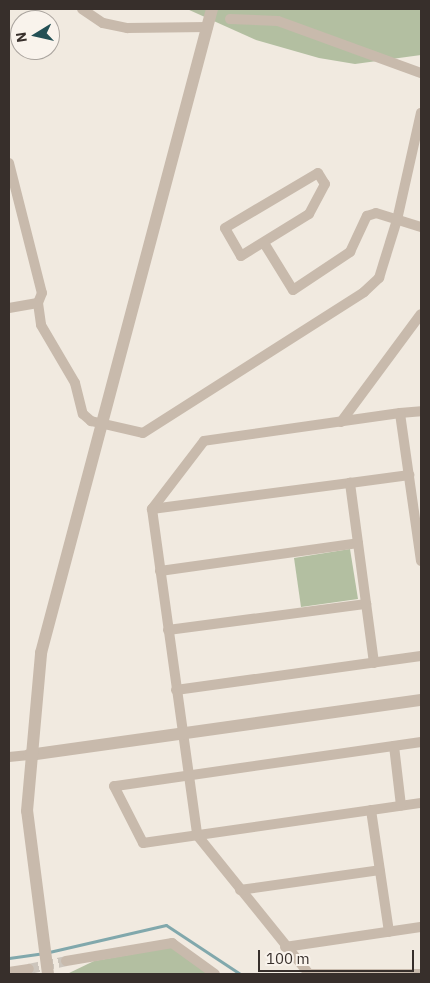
<!DOCTYPE html>
<html>
<head>
<meta charset="utf-8">
<style>
  body { margin:0 }
  #map { position:relative; width:430px; height:983px; overflow:hidden; background:#f1eae0; font-family:"IBM Plex Sans",sans-serif }
  div>[style] { position:absolute }
  [style*='--x'] { left:calc(var(--x)*1px); top:calc(var(--y)*1px); width:calc(var(--w)*1px); rotate:calc(var(--a)*1deg) }
  .green>* { inset:0; background:#b3bfa1 }
  .stream>* { height:3px; margin:-1.5px; padding:0 1.5px; transform-origin:1.5px; border-radius:1.5px; background:#81a8ac }
  .minor-tunnel>* { height:10px; margin-top:-5px; transform-origin:0; background:repeating-linear-gradient(90deg,#ccc5bc 0 10px,transparent 0 15px) }
  .minor>* { height:10px; margin:-5px; padding:0 5px; transform-origin:5px; border-radius:5px; background:#c8baac }
  .tertiary>* { height:12px; margin:-6px; padding:0 6px; transform-origin:6px; border-radius:6px; background:#c8baac }
  span { translate:-50% -50%; white-space:nowrap; text-align:center; line-height:1.15; -webkit-text-stroke:5px #f9f3ec; paint-order:stroke }
  .frame { position:absolute; inset:0; border:10px solid #372f2b; pointer-events:none }
  .north { position:absolute; left:10px; top:10px; width:50px; height:50px; box-sizing:border-box; background:#f9f3ec; border:1px solid #aba59f; border-radius:50%; rotate:261deg; font-size:14px; font-weight:700; line-height:20px; text-align:center; color:#372f2b }
  .north::after { content:''; display:block; margin:auto; width:18px; height:22px; background:#235055; clip-path:polygon(50% 0,100% 100%,50% 72%,0 100%) }
  .scale { position:absolute; left:258px; top:950px; width:156px; height:22px; box-sizing:border-box; border:2px solid #372f2b; border-top:0; padding-left:6px; font-size:15px; line-height:18px; white-space:nowrap; color:#372f2b; -webkit-text-stroke:4px #f9f3ec; paint-order:stroke }
</style>
</head>
<body>
<div id="map">
  <div class="green">
    <i style="clip-path:polygon(187px 9px,421px 9px,421px 55px,355px 64px,319px 58px,256px 40px)"></i>
    <i style="clip-path:polygon(350px 549px,358px 599px,301px 607px,294px 558px)"></i>
    <i style="clip-path:polygon(173px 947px,211px 974px,67px 974px,94px 961px)"></i>
  </div>
  <div class="stream">
    <i style="--x:49;--y:952;--w:120;--a:-13"></i>
    <i style="--x:166;--y:925;--w:89;--a:33.5"></i>
    <i style="--x:9;--y:958;--w:34;--a:-8"></i>
  </div>
  <div class="minor-tunnel">
    <i style="--x:29;--y:969;--w:38;--a:-12"></i>
  </div>
  <div class="minor">
    <i style="--x:82;--y:9;--w:25;--a:34"></i>
    <i style="--x:103;--y:23;--w:25;--a:12"></i>
    <i style="--x:127;--y:28;--w:81;--a:-0.7"></i>
    <i style="--x:230;--y:19;--w:48;--a:2.4"></i>
    <i style="--x:278;--y:21;--w:152;--a:20"></i>
    <i style="--x:9;--y:163;--w:134;--a:75.8"></i>
    <i style="--x:42;--y:293;--w:11;--a:112"></i>
    <i style="--x:38;--y:303;--w:22;--a:82"></i>
    <i style="--x:41;--y:325;--w:67;--a:59.6"></i>
    <i style="--x:75;--y:383;--w:32;--a:76"></i>
    <i style="--x:83;--y:414;--w:11;--a:41"></i>
    <i style="--x:91;--y:421;--w:53;--a:13"></i>
    <i style="--x:143;--y:433;--w:262;--a:-32.5"></i>
    <i style="--x:364;--y:292;--w:21;--a:-43"></i>
    <i style="--x:379;--y:278;--w:61;--a:-72.8"></i>
    <i style="--x:397;--y:220;--w:110;--a:-77.4"></i>
    <i style="--x:318;--y:173;--w:13;--a:58"></i>
    <i style="--x:325;--y:184;--w:34;--a:118"></i>
    <i style="--x:309;--y:214;--w:80;--a:148.3"></i>
    <i style="--x:241;--y:256;--w:32;--a:-120"></i>
    <i style="--x:225;--y:228;--w:108;--a:-30.6"></i>
    <i style="--x:264;--y:243;--w:55;--a:58.3"></i>
    <i style="--x:293;--y:290;--w:69;--a:-33.7"></i>
    <i style="--x:350;--y:252;--w:40;--a:-65"></i>
    <i style="--x:367;--y:216;--w:9;--a:-18"></i>
    <i style="--x:376;--y:213;--w:47;--a:17.3"></i>
    <i style="--x:9;--y:308;--w:29;--a:-10"></i>
    <i style="--x:400;--y:413;--w:21;--a:-5"></i>
    <i style="--x:341;--y:422;--w:134;--a:-53.5"></i>
    <i style="--x:152;--y:509;--w:200;--a:-7.5"></i>
    <i style="--x:421;--y:561;--w:149;--a:-98.1"></i>
    <i style="--x:400;--y:413;--w:198;--a:171.9"></i>
    <i style="--x:204;--y:441;--w:86;--a:127.4"></i>
    <i style="--x:152;--y:509;--w:329;--a:82.1"></i>
    <i style="--x:197;--y:835;--w:179;--a:51.1"></i>
    <i style="--x:309;--y:974;--w:112;--a:0"></i>
    <i style="--x:160;--y:571;--w:200;--a:-8"></i>
    <i style="--x:168;--y:630;--w:200;--a:-7.5"></i>
    <i style="--x:374;--y:663;--w:182;--a:-97.6"></i>
    <i style="--x:350;--y:483;--w:60;--a:-7.7"></i>
    <i style="--x:176;--y:690;--w:247;--a:-7.9"></i>
    <i style="--x:421;--y:742;--w:310;--a:171.8"></i>
    <i style="--x:114;--y:786;--w:64;--a:63"></i>
    <i style="--x:143;--y:843;--w:281;--a:-8.2"></i>
    <i style="--x:394;--y:746;--w:60;--a:83.3"></i>
    <i style="--x:9;--y:757;--w:20;--a:-6"></i>
    <i style="--x:371;--y:810;--w:123;--a:81.6"></i>
    <i style="--x:240;--y:890;--w:141;--a:-8.1"></i>
    <i style="--x:285;--y:947;--w:137;--a:-8.4"></i>
    <i style="--x:66;--y:961;--w:108;--a:-9.6"></i>
    <i style="--x:172;--y:943;--w:53;--a:35.8"></i>
    <i style="--x:9;--y:972;--w:20;--a:-9"></i>
  </div>
  <div class="tertiary">
    <i style="--x:29;--y:755;--w:396;--a:-8"></i>
    <i style="--x:48;--y:974;--w:164;--a:-97.3"></i>
    <i style="--x:27;--y:811;--w:159;--a:-84.9"></i>
    <i style="--x:41;--y:653;--w:666;--a:-75.13"></i>
  </div>
  <div class="frame"></div>
  <div class="north">N</div>
  <div class="scale">100 m</div>
</div>
</body>
</html>
